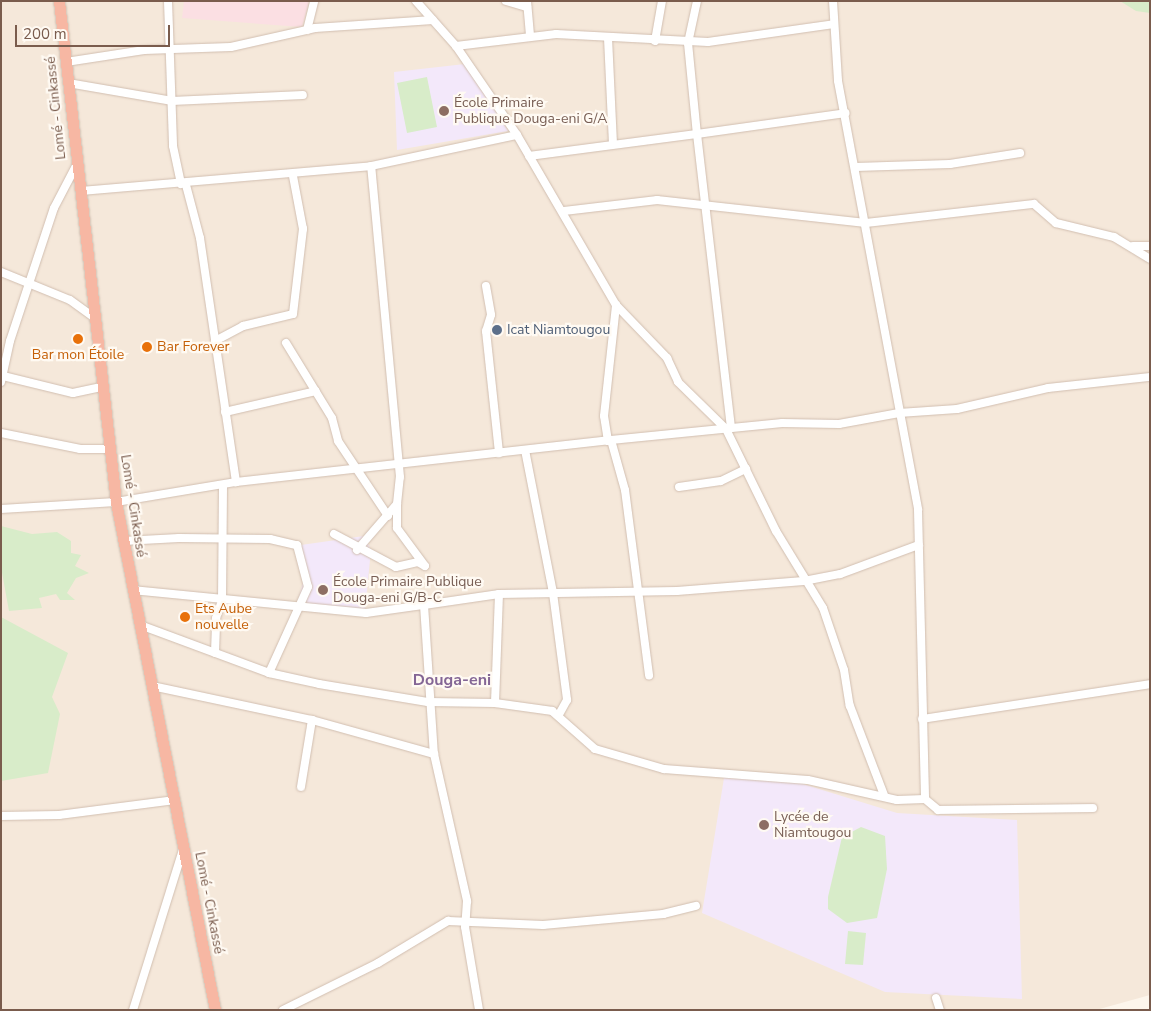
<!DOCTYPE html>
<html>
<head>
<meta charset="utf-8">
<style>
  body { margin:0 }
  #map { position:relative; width:1151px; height:1011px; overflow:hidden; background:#fdf6ec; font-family:"Nunito Sans",sans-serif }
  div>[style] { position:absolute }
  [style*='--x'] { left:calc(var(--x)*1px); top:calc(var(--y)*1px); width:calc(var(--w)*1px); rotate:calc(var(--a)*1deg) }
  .residential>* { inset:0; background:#f5e8da }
  .education>* { inset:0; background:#f3e8fa }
  .medical>* { inset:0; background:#fbdfe3 }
  .green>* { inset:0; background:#d8ecc9 }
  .roads { filter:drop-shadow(0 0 1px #d1beb0) drop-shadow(0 0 1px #d1beb0) }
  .minor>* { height:8px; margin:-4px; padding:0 4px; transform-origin:4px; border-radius:4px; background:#fff }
  .highway>* { height:11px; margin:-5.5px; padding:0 5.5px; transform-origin:5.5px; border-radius:5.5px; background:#f7b7a3 }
  .dots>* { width:14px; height:14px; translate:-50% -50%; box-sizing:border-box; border:2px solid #fffaf3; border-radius:50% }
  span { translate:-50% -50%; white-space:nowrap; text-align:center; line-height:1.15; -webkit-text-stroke:4.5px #fffaf3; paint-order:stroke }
  .education-label { font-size:14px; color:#785e54 }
  .left { translate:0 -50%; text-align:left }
  .street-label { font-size:14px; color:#7a5c4d }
  .service-label { font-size:14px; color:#4e5e75 }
  .food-label { font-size:14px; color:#c56008 }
  .quarter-label { font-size:16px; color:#846695; font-weight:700 }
  .frame { position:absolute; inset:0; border:2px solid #7a5c4d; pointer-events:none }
  .scale { position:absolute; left:15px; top:25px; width:155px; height:22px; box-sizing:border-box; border:2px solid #7a5c4d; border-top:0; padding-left:6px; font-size:15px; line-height:18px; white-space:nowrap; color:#7a5c4d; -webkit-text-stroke:4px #fffaf3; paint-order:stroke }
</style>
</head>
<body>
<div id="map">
  <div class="residential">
    <i style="clip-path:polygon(1px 1px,1150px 1px,1150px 995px,1096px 1010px,1px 1010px)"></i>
  </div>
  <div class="education">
    <i style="clip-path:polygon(465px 64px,508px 131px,397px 150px,394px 72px)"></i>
    <i style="clip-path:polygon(364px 536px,371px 550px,365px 610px,297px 604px,303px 582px,301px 545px)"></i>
    <i style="clip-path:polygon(724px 778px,793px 781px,897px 813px,1017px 820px,1022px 999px,885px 992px,702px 913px)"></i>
  </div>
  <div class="medical">
    <i style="clip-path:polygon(184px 1px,309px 1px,302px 27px,182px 18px)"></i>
  </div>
  <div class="green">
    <i style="clip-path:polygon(1120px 1px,1150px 1px,1150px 13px,1136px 11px)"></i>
    <i style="clip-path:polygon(427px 77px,437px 127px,407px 133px,397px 83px)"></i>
    <i style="clip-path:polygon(1px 526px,32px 534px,57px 532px,71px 541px,71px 553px,81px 555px,75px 566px,89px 573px,76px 578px,67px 593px,75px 600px,60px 600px,56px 594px,39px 598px,42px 608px,9px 611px,1px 567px)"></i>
    <i style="clip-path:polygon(1px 617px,68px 653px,52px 697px,60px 714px,48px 773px,1px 781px)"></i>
    <i style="clip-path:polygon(861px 827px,885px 836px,887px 869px,877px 918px,847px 923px,828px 909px,828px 897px,842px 837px)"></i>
    <i style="clip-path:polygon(848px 931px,866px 933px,863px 965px,845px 964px)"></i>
  </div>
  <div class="roads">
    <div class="minor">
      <i style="--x:168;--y:1;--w:145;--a:88"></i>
      <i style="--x:173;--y:146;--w:39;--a:78"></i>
      <i style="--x:416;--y:1;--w:60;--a:48.4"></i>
      <i style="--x:456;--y:46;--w:108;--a:55.6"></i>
      <i style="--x:517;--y:135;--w:197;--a:59.8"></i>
      <i style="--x:616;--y:305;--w:74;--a:46.1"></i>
      <i style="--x:667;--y:358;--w:26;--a:65"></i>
      <i style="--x:678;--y:382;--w:67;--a:44.4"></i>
      <i style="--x:726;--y:429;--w:114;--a:63.9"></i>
      <i style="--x:776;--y:531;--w:90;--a:58.6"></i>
      <i style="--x:823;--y:608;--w:65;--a:71.3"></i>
      <i style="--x:844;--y:670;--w:36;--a:81"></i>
      <i style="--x:850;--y:706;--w:95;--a:69.1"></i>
      <i style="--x:506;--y:1;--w:22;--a:16"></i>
      <i style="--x:527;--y:1;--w:35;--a:85"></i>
      <i style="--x:697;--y:1;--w:43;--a:102.1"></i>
      <i style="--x:688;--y:43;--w:91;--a:84.4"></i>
      <i style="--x:697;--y:134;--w:150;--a:-8"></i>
      <i style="--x:833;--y:1;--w:80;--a:86.4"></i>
      <i style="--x:838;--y:81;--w:436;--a:79.4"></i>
      <i style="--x:918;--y:510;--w:289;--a:88.6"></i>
      <i style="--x:925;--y:799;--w:17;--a:40"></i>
      <i style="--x:938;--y:810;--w:155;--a:-0.7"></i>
      <i style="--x:307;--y:30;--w:30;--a:-76"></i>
      <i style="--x:608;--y:38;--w:106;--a:87.3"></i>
      <i style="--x:655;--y:41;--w:41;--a:-80.1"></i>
      <i style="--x:456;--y:46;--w:101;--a:-6.8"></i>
      <i style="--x:556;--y:34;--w:152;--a:3"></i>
      <i style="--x:708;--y:42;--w:127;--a:-8.1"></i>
      <i style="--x:66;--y:62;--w:79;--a:-8.7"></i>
      <i style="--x:144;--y:50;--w:87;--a:-2"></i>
      <i style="--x:231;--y:47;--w:86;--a:-12.7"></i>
      <i style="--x:315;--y:28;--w:118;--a:-3.9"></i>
      <i style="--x:68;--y:83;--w:106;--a:9.8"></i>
      <i style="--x:172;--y:101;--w:131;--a:-2.6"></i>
      <i style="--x:529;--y:156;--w:169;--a:-7.5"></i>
      <i style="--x:697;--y:134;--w:296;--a:83.4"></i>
      <i style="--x:856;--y:167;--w:94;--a:-1.8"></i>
      <i style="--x:950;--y:164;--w:71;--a:-8.9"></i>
      <i style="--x:186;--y:185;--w:55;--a:75.2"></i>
      <i style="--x:200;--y:238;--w:247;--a:81.6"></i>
      <i style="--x:82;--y:191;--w:290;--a:-4.9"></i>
      <i style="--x:371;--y:166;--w:149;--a:-12"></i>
      <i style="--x:564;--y:211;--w:94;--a:-6.7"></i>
      <i style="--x:657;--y:200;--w:210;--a:6.3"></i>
      <i style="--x:866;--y:223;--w:169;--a:-6.5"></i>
      <i style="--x:1034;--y:204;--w:29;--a:41"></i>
      <i style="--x:1056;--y:223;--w:60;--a:13.6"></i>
      <i style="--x:1114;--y:237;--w:42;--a:31.4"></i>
      <i style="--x:1133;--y:246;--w:17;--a:0"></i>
      <i style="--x:1;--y:272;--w:74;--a:22.1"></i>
      <i style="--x:70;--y:300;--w:29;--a:36"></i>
      <i style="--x:486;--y:286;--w:29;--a:80"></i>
      <i style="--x:491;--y:315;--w:17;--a:107"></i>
      <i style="--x:486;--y:331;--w:123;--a:83.9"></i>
      <i style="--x:215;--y:341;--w:32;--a:-28"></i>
      <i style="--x:243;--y:326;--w:51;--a:-13.5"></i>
      <i style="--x:293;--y:314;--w:86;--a:-83.3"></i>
      <i style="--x:303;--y:229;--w:54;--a:-100.7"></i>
      <i style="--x:286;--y:343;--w:88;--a:58.5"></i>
      <i style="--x:332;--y:418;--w:24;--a:75"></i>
      <i style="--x:338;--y:441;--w:90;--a:56.3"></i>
      <i style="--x:3;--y:376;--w:72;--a:13.7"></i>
      <i style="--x:73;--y:393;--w:30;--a:-12"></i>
      <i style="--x:1;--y:382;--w:42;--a:-77.6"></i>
      <i style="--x:10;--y:341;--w:140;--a:-71.7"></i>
      <i style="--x:54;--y:208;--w:50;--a:-62.4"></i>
      <i style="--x:225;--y:412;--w:93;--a:-13"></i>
      <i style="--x:1;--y:433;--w:81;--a:11.4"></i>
      <i style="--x:80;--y:449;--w:29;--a:0"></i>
      <i style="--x:611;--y:440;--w:52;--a:74.4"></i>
      <i style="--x:625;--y:490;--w:187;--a:82.6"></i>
      <i style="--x:608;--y:441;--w:25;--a:-99"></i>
      <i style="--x:604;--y:416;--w:112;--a:-83.8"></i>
      <i style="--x:525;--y:450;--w:146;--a:78.9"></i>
      <i style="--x:553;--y:593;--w:108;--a:82.5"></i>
      <i style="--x:567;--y:700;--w:18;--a:119"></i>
      <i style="--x:679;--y:487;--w:42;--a:-8.1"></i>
      <i style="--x:721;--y:481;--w:28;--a:-26"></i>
      <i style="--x:397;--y:505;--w:23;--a:90"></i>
      <i style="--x:397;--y:528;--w:47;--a:53.6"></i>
      <i style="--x:1;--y:509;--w:115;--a:-3.5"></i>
      <i style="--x:116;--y:502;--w:122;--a:-9.5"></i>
      <i style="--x:236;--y:482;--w:377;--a:-6.4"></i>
      <i style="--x:611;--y:440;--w:172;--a:-5.7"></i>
      <i style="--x:782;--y:423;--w:57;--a:1"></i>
      <i style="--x:839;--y:424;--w:61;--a:-10.4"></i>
      <i style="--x:899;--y:413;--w:58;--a:-3.9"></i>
      <i style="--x:957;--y:409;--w:93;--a:-13"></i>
      <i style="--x:1048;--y:388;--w:103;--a:-6.2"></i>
      <i style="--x:334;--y:534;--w:70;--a:28"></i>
      <i style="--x:396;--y:567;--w:23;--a:-13"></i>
      <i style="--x:418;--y:562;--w:8;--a:30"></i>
      <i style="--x:123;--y:541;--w:56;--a:-3.1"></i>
      <i style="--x:179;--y:538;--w:91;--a:0.6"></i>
      <i style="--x:270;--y:539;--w:28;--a:13"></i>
      <i style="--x:297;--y:545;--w:43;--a:75.3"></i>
      <i style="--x:308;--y:587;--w:94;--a:114.4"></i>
      <i style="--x:357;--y:550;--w:61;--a:-49"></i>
      <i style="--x:397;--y:504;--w:27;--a:-84"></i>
      <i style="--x:400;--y:477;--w:312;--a:-95.3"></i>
      <i style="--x:132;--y:590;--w:235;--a:5.6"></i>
      <i style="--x:366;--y:613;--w:59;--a:-7.9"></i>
      <i style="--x:424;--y:605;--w:149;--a:86.2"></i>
      <i style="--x:434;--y:754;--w:151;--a:77.3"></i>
      <i style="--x:467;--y:901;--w:26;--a:94"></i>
      <i style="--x:465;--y:927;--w:84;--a:80.4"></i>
      <i style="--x:424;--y:605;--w:76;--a:-8.3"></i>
      <i style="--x:499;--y:594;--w:178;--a:-1"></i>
      <i style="--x:677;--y:591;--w:127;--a:-4.5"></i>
      <i style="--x:804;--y:581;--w:37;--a:-11"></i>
      <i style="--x:840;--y:574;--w:84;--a:-20.2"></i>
      <i style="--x:140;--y:625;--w:138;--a:20.4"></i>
      <i style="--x:269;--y:673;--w:51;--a:12.4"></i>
      <i style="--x:319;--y:684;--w:110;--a:9.4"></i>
      <i style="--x:428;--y:702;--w:67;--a:0.9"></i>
      <i style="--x:495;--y:703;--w:58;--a:8"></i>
      <i style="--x:552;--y:711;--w:57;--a:41.5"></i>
      <i style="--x:595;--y:749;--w:72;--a:16.2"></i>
      <i style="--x:664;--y:769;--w:144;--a:4.4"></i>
      <i style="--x:808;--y:780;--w:91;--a:12.7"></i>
      <i style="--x:897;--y:800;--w:28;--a:-2"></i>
      <i style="--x:215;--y:653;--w:35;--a:-88"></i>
      <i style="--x:216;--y:618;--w:18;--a:-71"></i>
      <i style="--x:222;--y:601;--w:116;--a:-89.5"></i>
      <i style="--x:152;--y:686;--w:164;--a:12"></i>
      <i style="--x:312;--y:720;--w:127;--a:15.6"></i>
      <i style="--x:495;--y:703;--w:109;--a:-87.9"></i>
      <i style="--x:922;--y:719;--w:231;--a:-8.7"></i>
      <i style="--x:301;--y:787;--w:68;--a:-80.7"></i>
      <i style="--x:1;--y:816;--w:58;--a:-1"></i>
      <i style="--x:59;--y:815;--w:117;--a:-7.4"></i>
      <i style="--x:936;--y:998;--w:13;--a:72"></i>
      <i style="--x:133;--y:1010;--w:169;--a:-72.7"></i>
      <i style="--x:283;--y:1010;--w:106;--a:-26.3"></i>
      <i style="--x:378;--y:963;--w:82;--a:-31"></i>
      <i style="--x:448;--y:921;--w:95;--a:2.4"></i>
      <i style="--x:543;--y:925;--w:121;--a:-5.2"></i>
      <i style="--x:663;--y:914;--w:34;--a:-14"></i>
    </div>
    <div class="highway">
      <i style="--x:59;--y:1;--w:504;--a:83.51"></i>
      <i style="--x:116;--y:502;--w:518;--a:78.97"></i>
    </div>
  </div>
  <div class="dots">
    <i style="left:444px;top:111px;background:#8d6e63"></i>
    <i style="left:497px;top:330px;background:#5c6f8a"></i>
    <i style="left:78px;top:339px;background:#e8710a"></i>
    <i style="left:147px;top:347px;background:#e8710a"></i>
    <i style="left:323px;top:590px;background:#8d6e63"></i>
    <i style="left:185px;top:617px;background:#e8710a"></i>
    <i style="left:764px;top:825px;background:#8d6e63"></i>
  </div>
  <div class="education-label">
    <span class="left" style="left:454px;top:111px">École Primaire<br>Publique Douga-eni G/A</span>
    <span class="left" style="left:333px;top:590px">École Primaire Publique<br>Douga-eni G/B-C</span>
    <span class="left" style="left:774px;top:825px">Lycée de<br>Niamtougou</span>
  </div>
  <div class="street-label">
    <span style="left:56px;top:108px;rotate:-96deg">Lomé - Cinkassé</span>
    <span style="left:133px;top:506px;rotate:81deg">Lomé - Cinkassé</span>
    <span style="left:209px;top:903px;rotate:79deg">Lomé - Cinkassé</span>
  </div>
  <div class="service-label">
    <span class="left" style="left:507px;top:330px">Icat Niamtougou</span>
  </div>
  <div class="food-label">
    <span class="left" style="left:157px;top:347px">Bar Forever</span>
    <span style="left:78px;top:355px">Bar mon Étoile</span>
    <span class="left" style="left:195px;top:617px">Ets Aube<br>nouvelle</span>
  </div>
  <div class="quarter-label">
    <span style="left:452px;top:680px">Douga-eni</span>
  </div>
  <div class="frame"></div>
  <div class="scale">200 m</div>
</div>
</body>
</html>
